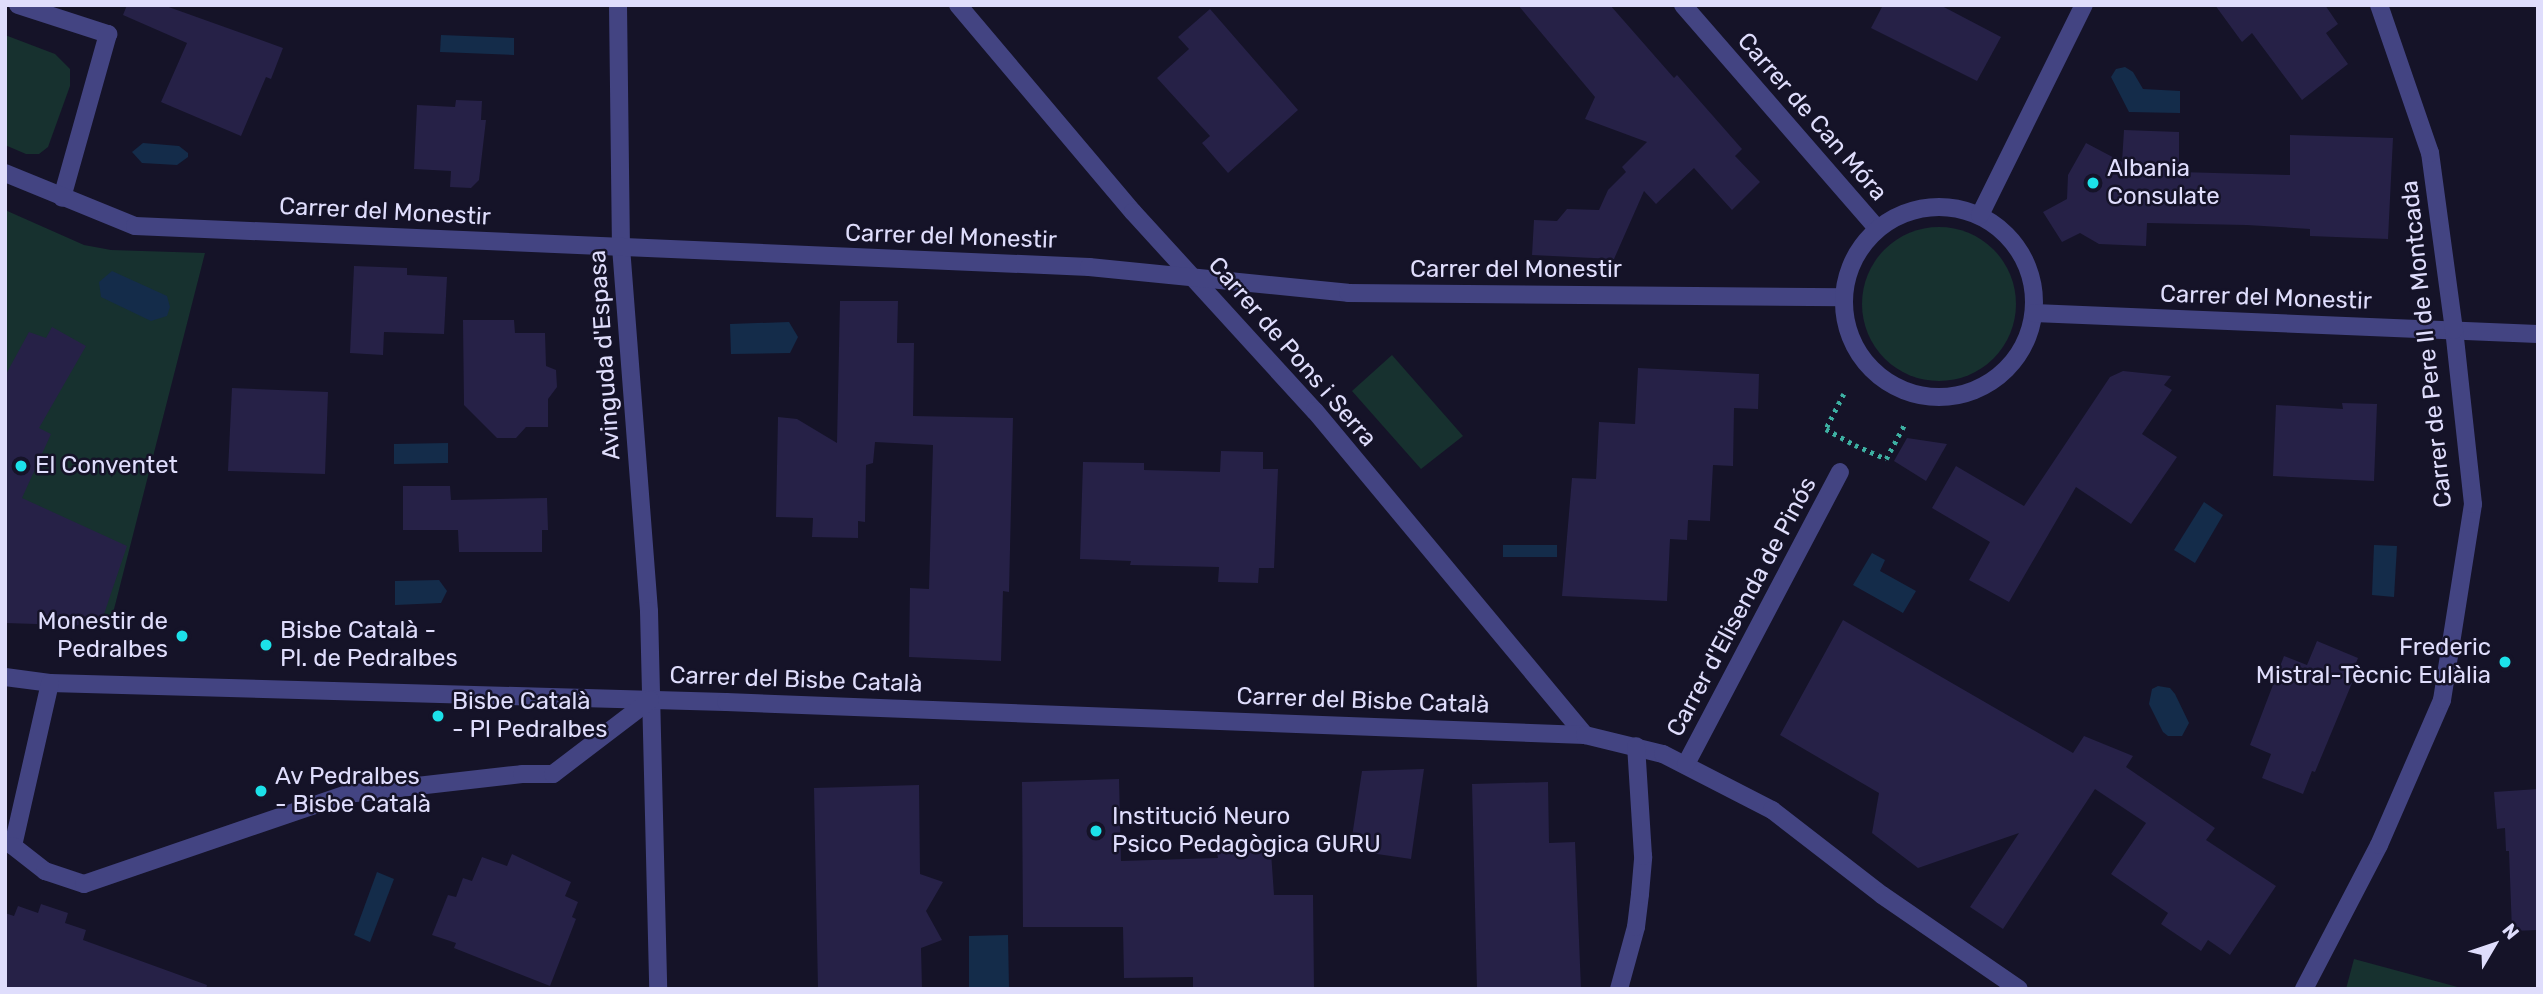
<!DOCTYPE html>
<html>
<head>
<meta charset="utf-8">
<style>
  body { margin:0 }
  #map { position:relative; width:2543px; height:994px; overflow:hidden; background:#151328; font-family:Rubik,sans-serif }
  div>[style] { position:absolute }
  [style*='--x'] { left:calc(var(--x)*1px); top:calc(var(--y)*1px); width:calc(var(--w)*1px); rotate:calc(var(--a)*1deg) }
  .green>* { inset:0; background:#17312f }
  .round { border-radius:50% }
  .water>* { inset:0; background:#142c4a }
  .building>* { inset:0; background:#262147 }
  .path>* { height:4.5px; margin-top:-2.25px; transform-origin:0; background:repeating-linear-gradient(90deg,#3db0a2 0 3.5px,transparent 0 8.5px) }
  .minor>* { height:18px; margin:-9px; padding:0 9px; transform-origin:9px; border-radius:9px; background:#434482 }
  .minor>.ring { margin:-9px; padding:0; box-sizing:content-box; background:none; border:18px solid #434482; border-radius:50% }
  .dots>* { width:19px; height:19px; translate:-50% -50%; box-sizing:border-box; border:4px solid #151328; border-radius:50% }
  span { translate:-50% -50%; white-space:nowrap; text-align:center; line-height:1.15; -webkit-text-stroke:5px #151328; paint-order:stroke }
  .street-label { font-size:24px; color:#dfddfc }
  .poi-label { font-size:24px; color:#dfddfc }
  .left { translate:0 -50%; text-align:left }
  .right { translate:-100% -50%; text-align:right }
  .frame { position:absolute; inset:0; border:7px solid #dfddfc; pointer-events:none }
  .north { position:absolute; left:2459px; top:910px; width:70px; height:70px; -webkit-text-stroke:5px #151328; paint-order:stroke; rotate:51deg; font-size:19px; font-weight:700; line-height:28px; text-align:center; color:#dfddfc }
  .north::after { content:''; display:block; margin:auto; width:24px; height:32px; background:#dfddfc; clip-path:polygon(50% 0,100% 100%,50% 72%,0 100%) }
</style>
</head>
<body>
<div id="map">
  <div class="green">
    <i style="clip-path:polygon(5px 35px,55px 54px,70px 69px,70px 86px,48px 147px,39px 154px,26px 154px,5px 145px)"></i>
    <i style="clip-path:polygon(5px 210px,84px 245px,111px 250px,205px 253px,111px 621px,5px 620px)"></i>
    <i class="round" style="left:1862px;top:227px;width:154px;height:154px"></i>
    <i style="clip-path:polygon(1392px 355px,1463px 436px,1421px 469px,1352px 391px)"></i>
    <i style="clip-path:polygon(2354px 959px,2465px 989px,2346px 989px)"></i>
  </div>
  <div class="water">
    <i style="clip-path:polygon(441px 35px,514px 38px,514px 55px,440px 52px)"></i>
    <i style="clip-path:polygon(2125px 67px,2133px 72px,2143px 89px,2180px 91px,2180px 113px,2129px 112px,2111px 77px,2116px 69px)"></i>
    <i style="clip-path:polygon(143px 143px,179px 146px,188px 153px,188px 157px,177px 165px,142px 163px,132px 152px)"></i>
    <i style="clip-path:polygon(112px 271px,167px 296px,170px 307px,167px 316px,151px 321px,101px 297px,99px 282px)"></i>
    <i style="clip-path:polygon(789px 322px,798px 337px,790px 353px,731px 354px,730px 324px)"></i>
    <i style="clip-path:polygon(448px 443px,448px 463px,394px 464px,394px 444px)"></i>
    <i style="clip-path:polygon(2204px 502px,2223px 515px,2195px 563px,2174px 550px)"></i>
    <i style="clip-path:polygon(1503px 545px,1557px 545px,1557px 557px,1503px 557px)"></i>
    <i style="clip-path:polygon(2374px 545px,2397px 546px,2394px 597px,2372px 595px)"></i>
    <i style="clip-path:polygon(1872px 553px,1885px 560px,1880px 571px,1916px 591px,1903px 613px,1853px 585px)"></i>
    <i style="clip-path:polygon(439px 580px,447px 591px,441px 603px,395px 605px,395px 581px)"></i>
    <i style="clip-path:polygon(2158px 686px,2170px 688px,2175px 694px,2189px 723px,2182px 736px,2168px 736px,2163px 732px,2149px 704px,2152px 689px)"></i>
    <i style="clip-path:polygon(377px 872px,394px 879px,370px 942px,354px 935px)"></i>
    <i style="clip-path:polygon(1008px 935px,1009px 989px,969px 989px,969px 936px)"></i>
  </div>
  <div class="building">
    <i style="clip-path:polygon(127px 5px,163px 5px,283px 48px,271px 79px,266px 77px,241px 136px,161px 102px,187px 43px,123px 15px)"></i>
    <i style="clip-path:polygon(1518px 5px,1610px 5px,1674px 78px,1677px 75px,1742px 149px,1735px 156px,1760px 182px,1732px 210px,1694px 168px,1656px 204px,1644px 191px,1614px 259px,1532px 255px,1534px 220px,1557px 221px,1567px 209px,1599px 210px,1608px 190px,1626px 172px,1622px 167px,1647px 142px,1585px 119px,1595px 97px)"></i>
    <i style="clip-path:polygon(1883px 5px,1940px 5px,2001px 37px,1977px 81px,1871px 28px)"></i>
    <i style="clip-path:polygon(2215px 5px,2325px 5px,2338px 24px,2326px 33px,2348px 64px,2302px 100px,2252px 33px,2242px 42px)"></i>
    <i style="clip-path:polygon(1210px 9px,1298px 110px,1228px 173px,1202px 143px,1210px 136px,1157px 78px,1189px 49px,1178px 37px)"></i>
    <i style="clip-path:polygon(456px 100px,482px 101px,481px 120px,486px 120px,479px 180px,471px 188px,450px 187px,451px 171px,414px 169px,417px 105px,455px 107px)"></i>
    <i style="clip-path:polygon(2124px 130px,2179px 132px,2179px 172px,2290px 175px,2290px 135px,2393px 138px,2388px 239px,2310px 236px,2310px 229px,2247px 225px,2147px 223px,2146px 246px,2099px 244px,2080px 233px,2062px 242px,2043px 212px,2067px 199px,2068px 175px,2086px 143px,2122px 162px)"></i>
    <i style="clip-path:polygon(354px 266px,407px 268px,407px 275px,447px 277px,444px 334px,384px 332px,383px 355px,350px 353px)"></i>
    <i style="clip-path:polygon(840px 301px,898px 301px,897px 343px,914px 343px,913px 416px,1013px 418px,1009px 592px,1003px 591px,1001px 661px,909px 657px,910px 588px,929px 589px,933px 445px,875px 442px,873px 463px,866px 465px,865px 522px,858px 521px,858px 538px,812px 537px,813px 518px,776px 517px,778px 417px,797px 419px,837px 443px)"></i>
    <i style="clip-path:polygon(463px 320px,514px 320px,515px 333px,545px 333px,546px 366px,556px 370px,557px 387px,548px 399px,548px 427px,526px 427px,516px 438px,497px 438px,464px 405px)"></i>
    <i style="clip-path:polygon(52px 327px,86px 346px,39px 428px,51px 434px,22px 498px,127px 546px,100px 626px,5px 623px,5px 376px,29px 332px,46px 338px)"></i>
    <i style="clip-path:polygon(1638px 368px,1759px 374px,1758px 409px,1734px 408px,1733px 466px,1713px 465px,1710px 521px,1688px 520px,1687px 540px,1670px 539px,1667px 601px,1562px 596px,1572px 478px,1596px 479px,1599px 422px,1635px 424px)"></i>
    <i style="clip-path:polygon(2123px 371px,2171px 376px,2164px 385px,2172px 390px,2142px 434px,2177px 457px,2131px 524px,2076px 487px,2009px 602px,1969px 580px,1990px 542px,1932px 508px,1956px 466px,2024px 506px,2110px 377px)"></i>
    <i style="clip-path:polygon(232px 388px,328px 392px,325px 474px,228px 471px)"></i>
    <i style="clip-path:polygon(2342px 403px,2377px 404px,2374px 481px,2273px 476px,2276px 405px,2343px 409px)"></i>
    <i style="clip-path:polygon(1907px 438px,1947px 444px,1926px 481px,1894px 461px)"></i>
    <i style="clip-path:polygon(1221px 451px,1263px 452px,1263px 469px,1278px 469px,1274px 568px,1259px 568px,1258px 583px,1218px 582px,1219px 567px,1130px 565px,1131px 561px,1080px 559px,1083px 462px,1144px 463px,1144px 470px,1220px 472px)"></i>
    <i style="clip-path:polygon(403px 486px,450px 486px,451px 500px,547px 498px,548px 530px,542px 530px,542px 552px,459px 552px,458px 530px,403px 530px)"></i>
    <i style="clip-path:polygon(1843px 620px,2073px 753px,2084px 736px,2133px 756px,2126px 767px,2215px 828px,2206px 840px,2276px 886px,2230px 955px,2208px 940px,2201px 951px,2161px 924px,2168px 913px,2111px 874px,2146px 823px,2095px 789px,2003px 929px,1970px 907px,2019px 833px,1918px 868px,1872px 833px,1879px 793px,1780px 735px)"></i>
    <i style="clip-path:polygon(2317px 641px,2358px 658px,2348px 682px,2352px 683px,2315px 772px,2312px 771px,2303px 794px,2262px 778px,2271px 754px,2250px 745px,2284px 656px,2307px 665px)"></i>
    <i style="clip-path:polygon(1424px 769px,1411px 859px,1350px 850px,1362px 771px)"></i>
    <i style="clip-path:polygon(1119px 779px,1121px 861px,1218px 858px,1217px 853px,1271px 852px,1274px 895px,1313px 895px,1314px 989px,1193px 989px,1193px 977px,1124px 978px,1123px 927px,1023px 927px,1022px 782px)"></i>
    <i style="clip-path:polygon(1548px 782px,1549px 843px,1575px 842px,1581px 989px,1477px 989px,1472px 784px)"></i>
    <i style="clip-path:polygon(919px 785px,920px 874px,943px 882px,926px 911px,942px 940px,921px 948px,922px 989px,818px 989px,814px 788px)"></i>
    <i style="clip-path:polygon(2538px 789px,2538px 930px,2512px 931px,2509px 851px,2506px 851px,2505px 828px,2497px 829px,2494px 792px)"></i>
    <i style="clip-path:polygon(512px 854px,571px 882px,565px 896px,578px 902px,572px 917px,576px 919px,550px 986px,454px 948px,456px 943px,432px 935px,448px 895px,456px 897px,463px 878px,472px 881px,482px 857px,507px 866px)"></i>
    <i style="clip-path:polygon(41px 904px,68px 913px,65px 923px,86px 930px,83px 940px,207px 985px,206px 989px,5px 989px,5px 913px,14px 916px,18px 906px,38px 913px)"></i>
  </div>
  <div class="path">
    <i style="--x:1844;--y:394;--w:39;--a:117"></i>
    <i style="--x:1826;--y:429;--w:33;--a:29"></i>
    <i style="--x:1855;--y:445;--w:34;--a:24"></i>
    <i style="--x:1886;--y:459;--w:40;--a:-62"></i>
  </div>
  <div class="minor">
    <i style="--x:18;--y:5;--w:95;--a:17.9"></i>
    <i style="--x:108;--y:34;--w:170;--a:105.7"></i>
    <i style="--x:618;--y:5;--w:242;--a:89.3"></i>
    <i style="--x:621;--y:247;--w:365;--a:85.6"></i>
    <i style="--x:649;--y:611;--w:378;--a:88.6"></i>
    <i style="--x:958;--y:5;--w:271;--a:49.8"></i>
    <i style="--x:1133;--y:212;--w:270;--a:47.6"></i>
    <i style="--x:1315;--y:411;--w:422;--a:50.2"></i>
    <i style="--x:1683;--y:5;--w:296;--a:49"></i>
    <i style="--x:5;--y:173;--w:140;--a:22.2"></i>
    <i style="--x:135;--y:226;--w:955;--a:2.46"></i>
    <i style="--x:1089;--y:267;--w:260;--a:5.7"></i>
    <i style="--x:1348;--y:293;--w:495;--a:0.5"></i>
    <i class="ring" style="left:1844px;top:207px;width:172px;height:172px"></i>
    <i style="--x:1980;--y:215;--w:234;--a:-63.7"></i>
    <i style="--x:2034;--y:313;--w:504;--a:2.39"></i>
    <i style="--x:5;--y:677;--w:45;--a:7.6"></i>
    <i style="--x:50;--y:683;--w:676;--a:1.61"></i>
    <i style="--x:726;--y:702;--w:860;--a:2.2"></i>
    <i style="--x:1585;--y:735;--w:80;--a:13.7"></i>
    <i style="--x:1663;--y:754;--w:123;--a:27.2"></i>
    <i style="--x:1772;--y:810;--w:139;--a:37.7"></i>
    <i style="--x:1882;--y:895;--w:166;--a:34.5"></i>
    <i style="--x:50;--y:683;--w:167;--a:102.8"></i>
    <i style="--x:13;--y:846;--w:41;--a:38"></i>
    <i style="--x:45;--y:871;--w:41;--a:18.4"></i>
    <i style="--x:84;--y:884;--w:278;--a:-18.9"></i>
    <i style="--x:347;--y:794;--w:176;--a:-6.5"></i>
    <i style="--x:522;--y:774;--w:31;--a:0"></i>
    <i style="--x:553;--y:774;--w:122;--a:-37.3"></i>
    <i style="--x:1686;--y:764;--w:330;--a:-62.2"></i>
    <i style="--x:1619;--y:989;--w:64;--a:-74.7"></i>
    <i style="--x:1636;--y:927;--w:33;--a:-83"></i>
    <i style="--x:1640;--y:894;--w:38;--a:-85"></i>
    <i style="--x:1643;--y:856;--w:110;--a:-93.6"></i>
    <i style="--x:2304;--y:989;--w:162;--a:-62.5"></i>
    <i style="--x:2379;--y:845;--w:158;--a:-66.5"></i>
    <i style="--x:2442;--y:700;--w:198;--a:-81"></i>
    <i style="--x:2473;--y:504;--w:175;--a:-96.2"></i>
    <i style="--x:2454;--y:330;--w:179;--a:-97.7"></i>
    <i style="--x:2430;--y:153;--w:157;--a:-109"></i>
  </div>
  <div class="dots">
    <i style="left:2093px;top:183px;background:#1ce1e9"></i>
    <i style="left:21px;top:466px;background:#1ce1e9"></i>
    <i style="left:182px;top:636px;background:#1ce1e9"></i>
    <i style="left:266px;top:645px;background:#1ce1e9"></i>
    <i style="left:2505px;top:662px;background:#1ce1e9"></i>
    <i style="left:438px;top:716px;background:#1ce1e9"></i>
    <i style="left:261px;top:791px;background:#1ce1e9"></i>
    <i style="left:1096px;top:831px;background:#1ce1e9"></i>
  </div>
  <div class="street-label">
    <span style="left:1812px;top:117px;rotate:49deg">Carrer de Can Móra</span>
    <span style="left:385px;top:212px;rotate:3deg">Carrer del Monestir</span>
    <span style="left:951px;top:237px;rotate:2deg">Carrer del Monestir</span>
    <span style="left:1516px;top:270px">Carrer del Monestir</span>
    <span style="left:2266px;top:298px;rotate:2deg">Carrer del Monestir</span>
    <span style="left:2427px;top:344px;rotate:-96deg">Carrer de Pere II de Montcada</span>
    <span style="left:1292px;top:352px;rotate:49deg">Carrer de Pons i Serra</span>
    <span style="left:605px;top:355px;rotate:-94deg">Avinguda d'Espasa</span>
    <span style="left:1742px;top:607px;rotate:-62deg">Carrer d'Elisenda de Pinós</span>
    <span style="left:796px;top:680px;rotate:2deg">Carrer del Bisbe Català</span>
    <span style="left:1363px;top:701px;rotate:2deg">Carrer del Bisbe Català</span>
  </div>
  <div class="poi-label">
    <span class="left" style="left:2107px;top:183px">Albania<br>Consulate</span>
    <span class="left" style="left:35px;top:466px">El Conventet</span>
    <span class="right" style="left:168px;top:636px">Monestir de<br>Pedralbes</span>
    <span class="left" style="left:280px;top:645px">Bisbe Català -<br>Pl. de Pedralbes</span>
    <span class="right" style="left:2491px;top:662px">Frederic<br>Mistral-Tècnic Eulàlia</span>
    <span class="left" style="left:452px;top:716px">Bisbe Català<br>- Pl Pedralbes</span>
    <span class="left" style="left:275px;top:791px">Av Pedralbes<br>- Bisbe Català</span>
    <span class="left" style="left:1112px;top:831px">Institució Neuro<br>Psico Pedagògica GURU</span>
  </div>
  <div class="frame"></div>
  <div class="north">N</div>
</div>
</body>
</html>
